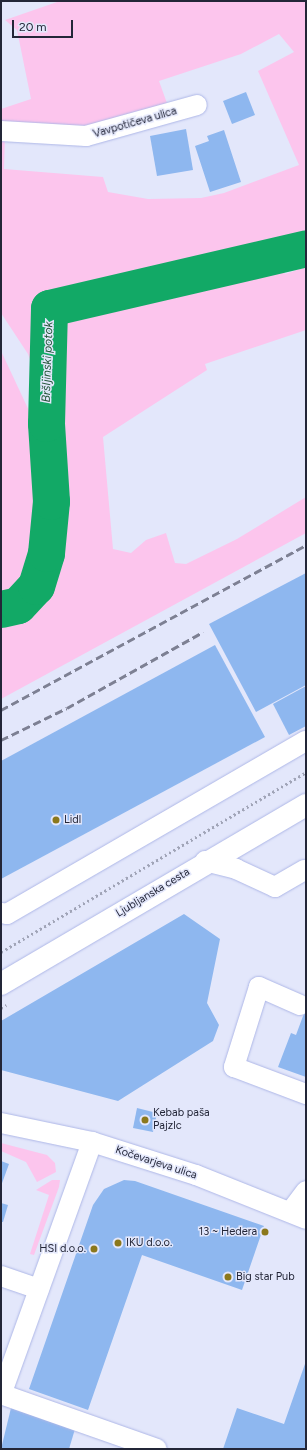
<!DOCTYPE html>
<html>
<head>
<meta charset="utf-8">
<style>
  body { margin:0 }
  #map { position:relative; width:307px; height:1450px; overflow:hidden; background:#e3e7fb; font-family:Figtree,sans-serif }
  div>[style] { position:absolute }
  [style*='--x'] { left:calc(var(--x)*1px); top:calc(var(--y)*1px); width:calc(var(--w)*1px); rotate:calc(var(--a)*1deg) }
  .green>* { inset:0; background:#fcc5ed }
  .river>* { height:37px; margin:-18.5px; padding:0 18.5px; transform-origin:18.5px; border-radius:18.5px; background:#12a966 }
  .building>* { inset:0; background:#8eb7ef }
  .path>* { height:2.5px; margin-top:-1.25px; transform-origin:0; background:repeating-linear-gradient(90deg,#a0a4b7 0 2px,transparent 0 5px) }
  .roads { filter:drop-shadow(0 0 1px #aeb7e7) drop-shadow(0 0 1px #aeb7e7) }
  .minor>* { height:20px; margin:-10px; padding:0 10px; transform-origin:10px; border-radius:10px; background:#fff }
  .major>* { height:22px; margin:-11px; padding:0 11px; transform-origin:11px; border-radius:11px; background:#fff }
  .rail>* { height:3px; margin-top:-1.5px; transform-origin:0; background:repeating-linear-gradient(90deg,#7d8093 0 8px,transparent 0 12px) }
  .dots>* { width:11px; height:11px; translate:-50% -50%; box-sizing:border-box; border:2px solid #e3e7fb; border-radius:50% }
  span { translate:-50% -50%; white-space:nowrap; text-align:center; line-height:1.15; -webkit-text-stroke:3px #e3e7fb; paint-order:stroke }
  .street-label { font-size:11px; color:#232638 }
  .poi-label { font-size:11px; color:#232638 }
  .left { translate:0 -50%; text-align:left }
  .right { translate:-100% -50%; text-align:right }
  .water-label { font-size:12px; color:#24573a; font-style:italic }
  .frame { position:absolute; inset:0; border:2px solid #232638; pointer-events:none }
  .scale { position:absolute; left:12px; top:20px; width:61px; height:18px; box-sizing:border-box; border:2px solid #232638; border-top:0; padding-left:5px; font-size:12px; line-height:14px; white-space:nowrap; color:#232638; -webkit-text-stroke:3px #e3e7fb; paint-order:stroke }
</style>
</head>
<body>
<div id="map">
  <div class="green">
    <i style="clip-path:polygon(60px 1px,306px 1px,306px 243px,280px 261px,285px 274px,306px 267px,306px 330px,205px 364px,207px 370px,103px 437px,113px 549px,131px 553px,146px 540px,166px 533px,175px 563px,186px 564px,237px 539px,306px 497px,306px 533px,1px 699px,1px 620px,22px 614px,41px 596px,50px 574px,59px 523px,51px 419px,28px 354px,1px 313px,1px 136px,5px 136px,4px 169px,103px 177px,108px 192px,148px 199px,201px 198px,224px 193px,299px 165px,258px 71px,294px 52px,279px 34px,241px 54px,159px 81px,168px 106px,83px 127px,1px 123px,1px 109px,31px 99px,17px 30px,5px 20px)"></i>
    <i style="clip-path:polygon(1px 351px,39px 432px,43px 500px,35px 558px,23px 587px,1px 602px)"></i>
    <i style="clip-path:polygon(1px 1143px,47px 1155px,55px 1163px,56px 1172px,37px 1182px,26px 1162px,1px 1151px)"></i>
    <i style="clip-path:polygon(52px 1180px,60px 1180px,59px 1187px,34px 1255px,30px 1254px,49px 1195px,36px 1190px)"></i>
  </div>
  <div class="river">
    <i style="--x:1;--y:609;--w:17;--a:-13"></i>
    <i style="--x:18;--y:605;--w:26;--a:-47"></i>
    <i style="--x:36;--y:586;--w:34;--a:-73"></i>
    <i style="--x:46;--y:553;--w:52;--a:-84.5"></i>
    <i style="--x:51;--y:501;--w:78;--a:-93.7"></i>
    <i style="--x:46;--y:423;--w:115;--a:-88.5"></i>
    <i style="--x:49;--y:308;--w:264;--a:-13.1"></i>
  </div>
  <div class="building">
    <i style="clip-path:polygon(246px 92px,255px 115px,232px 124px,223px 101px)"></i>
    <i style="clip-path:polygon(186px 129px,193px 170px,157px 176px,150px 136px)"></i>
    <i style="clip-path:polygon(224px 130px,241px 182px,210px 192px,195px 146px,209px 141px,207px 136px)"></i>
    <i style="clip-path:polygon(306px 573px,306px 685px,256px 712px,209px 624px)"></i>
    <i style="clip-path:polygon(215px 645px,265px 737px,1px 879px,1px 761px)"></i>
    <i style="clip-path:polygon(306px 686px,306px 726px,289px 735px,273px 704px)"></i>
    <i style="clip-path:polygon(184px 914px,220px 939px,207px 1003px,219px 1025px,213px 1041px,118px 1101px,1px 1070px,1px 1021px)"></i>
    <i style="clip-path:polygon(306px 1008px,306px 1077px,278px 1067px,291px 1033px,296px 1035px)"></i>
    <i style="clip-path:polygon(137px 1108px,157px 1113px,153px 1132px,133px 1128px)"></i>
    <i style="clip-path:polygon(1px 1161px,9px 1164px,1px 1186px)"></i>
    <i style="clip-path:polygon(124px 1180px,135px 1181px,264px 1226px,242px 1290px,142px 1255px,88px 1410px,29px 1389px,93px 1205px,104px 1189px)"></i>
    <i style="clip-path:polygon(1px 1203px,8px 1205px,3px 1222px,1px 1222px)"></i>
    <i style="clip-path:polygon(306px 1361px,306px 1449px,223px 1449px,237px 1408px,284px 1424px)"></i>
    <i style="clip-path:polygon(11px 1408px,75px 1429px,69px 1449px,1px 1449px)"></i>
  </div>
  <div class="path">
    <i style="--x:1;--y:952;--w:354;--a:-30.5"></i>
    <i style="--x:1;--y:1008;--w:6;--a:-31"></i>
  </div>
  <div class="roads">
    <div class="minor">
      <i style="--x:1;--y:131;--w:85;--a:3.4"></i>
      <i style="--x:86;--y:136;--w:115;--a:-15.6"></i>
      <i style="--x:205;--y:861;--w:32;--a:14"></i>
      <i style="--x:236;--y:869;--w:43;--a:24.8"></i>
      <i style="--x:275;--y:887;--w:34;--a:-30"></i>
      <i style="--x:1;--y:913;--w:6;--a:9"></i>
      <i style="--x:7;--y:914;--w:345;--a:-30.1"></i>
      <i style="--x:300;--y:1005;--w:45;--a:-156.3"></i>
      <i style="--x:259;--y:987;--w:84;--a:107.4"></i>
      <i style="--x:234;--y:1067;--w:77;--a:20.6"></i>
      <i style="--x:1;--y:1123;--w:93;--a:11.8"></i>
      <i style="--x:92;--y:1142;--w:109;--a:17.6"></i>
      <i style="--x:196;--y:1175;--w:118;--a:21.8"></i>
      <i style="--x:291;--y:1211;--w:25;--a:-53"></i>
      <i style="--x:1;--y:1276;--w:40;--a:18.9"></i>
      <i style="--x:1;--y:1394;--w:165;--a:19.4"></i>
      <i style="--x:1;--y:1395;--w:269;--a:-70.2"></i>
    </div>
    <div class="major">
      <i style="--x:1;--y:984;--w:354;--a:-30.4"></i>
    </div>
  </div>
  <div class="rail">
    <i style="--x:1;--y:710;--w:347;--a:-28.4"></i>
    <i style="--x:1;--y:740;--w:73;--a:-25.9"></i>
    <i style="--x:67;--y:708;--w:156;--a:-29.2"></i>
  </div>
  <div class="dots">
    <i style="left:56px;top:820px;background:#8b781c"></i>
    <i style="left:145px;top:1120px;background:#8b781c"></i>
    <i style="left:265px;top:1232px;background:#8b781c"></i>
    <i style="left:118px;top:1243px;background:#8b781c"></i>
    <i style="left:94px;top:1249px;background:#8b781c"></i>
    <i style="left:228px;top:1277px;background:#8b781c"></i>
  </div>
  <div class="street-label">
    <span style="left:135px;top:123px;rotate:-16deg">Vavpotičeva ulica</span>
    <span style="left:153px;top:893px;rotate:-31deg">Ljubljanska cesta</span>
    <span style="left:156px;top:1163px;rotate:18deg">Kočevarjeva ulica</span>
  </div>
  <div class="poi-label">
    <span class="left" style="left:64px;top:820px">Lidl</span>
    <span class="left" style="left:153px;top:1120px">Kebab paša<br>Pajzlc</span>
    <span class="right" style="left:257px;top:1232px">13 ~ Hedera</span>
    <span class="left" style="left:126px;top:1243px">IKU d.o.o.</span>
    <span class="right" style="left:86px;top:1249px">HSI d.o.o.</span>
    <span class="left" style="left:236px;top:1277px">Big star Pub</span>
  </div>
  <div class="water-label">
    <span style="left:48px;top:362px;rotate:-88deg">Bršljinski potok</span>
  </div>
  <div class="frame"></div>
  <div class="scale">20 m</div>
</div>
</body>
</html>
